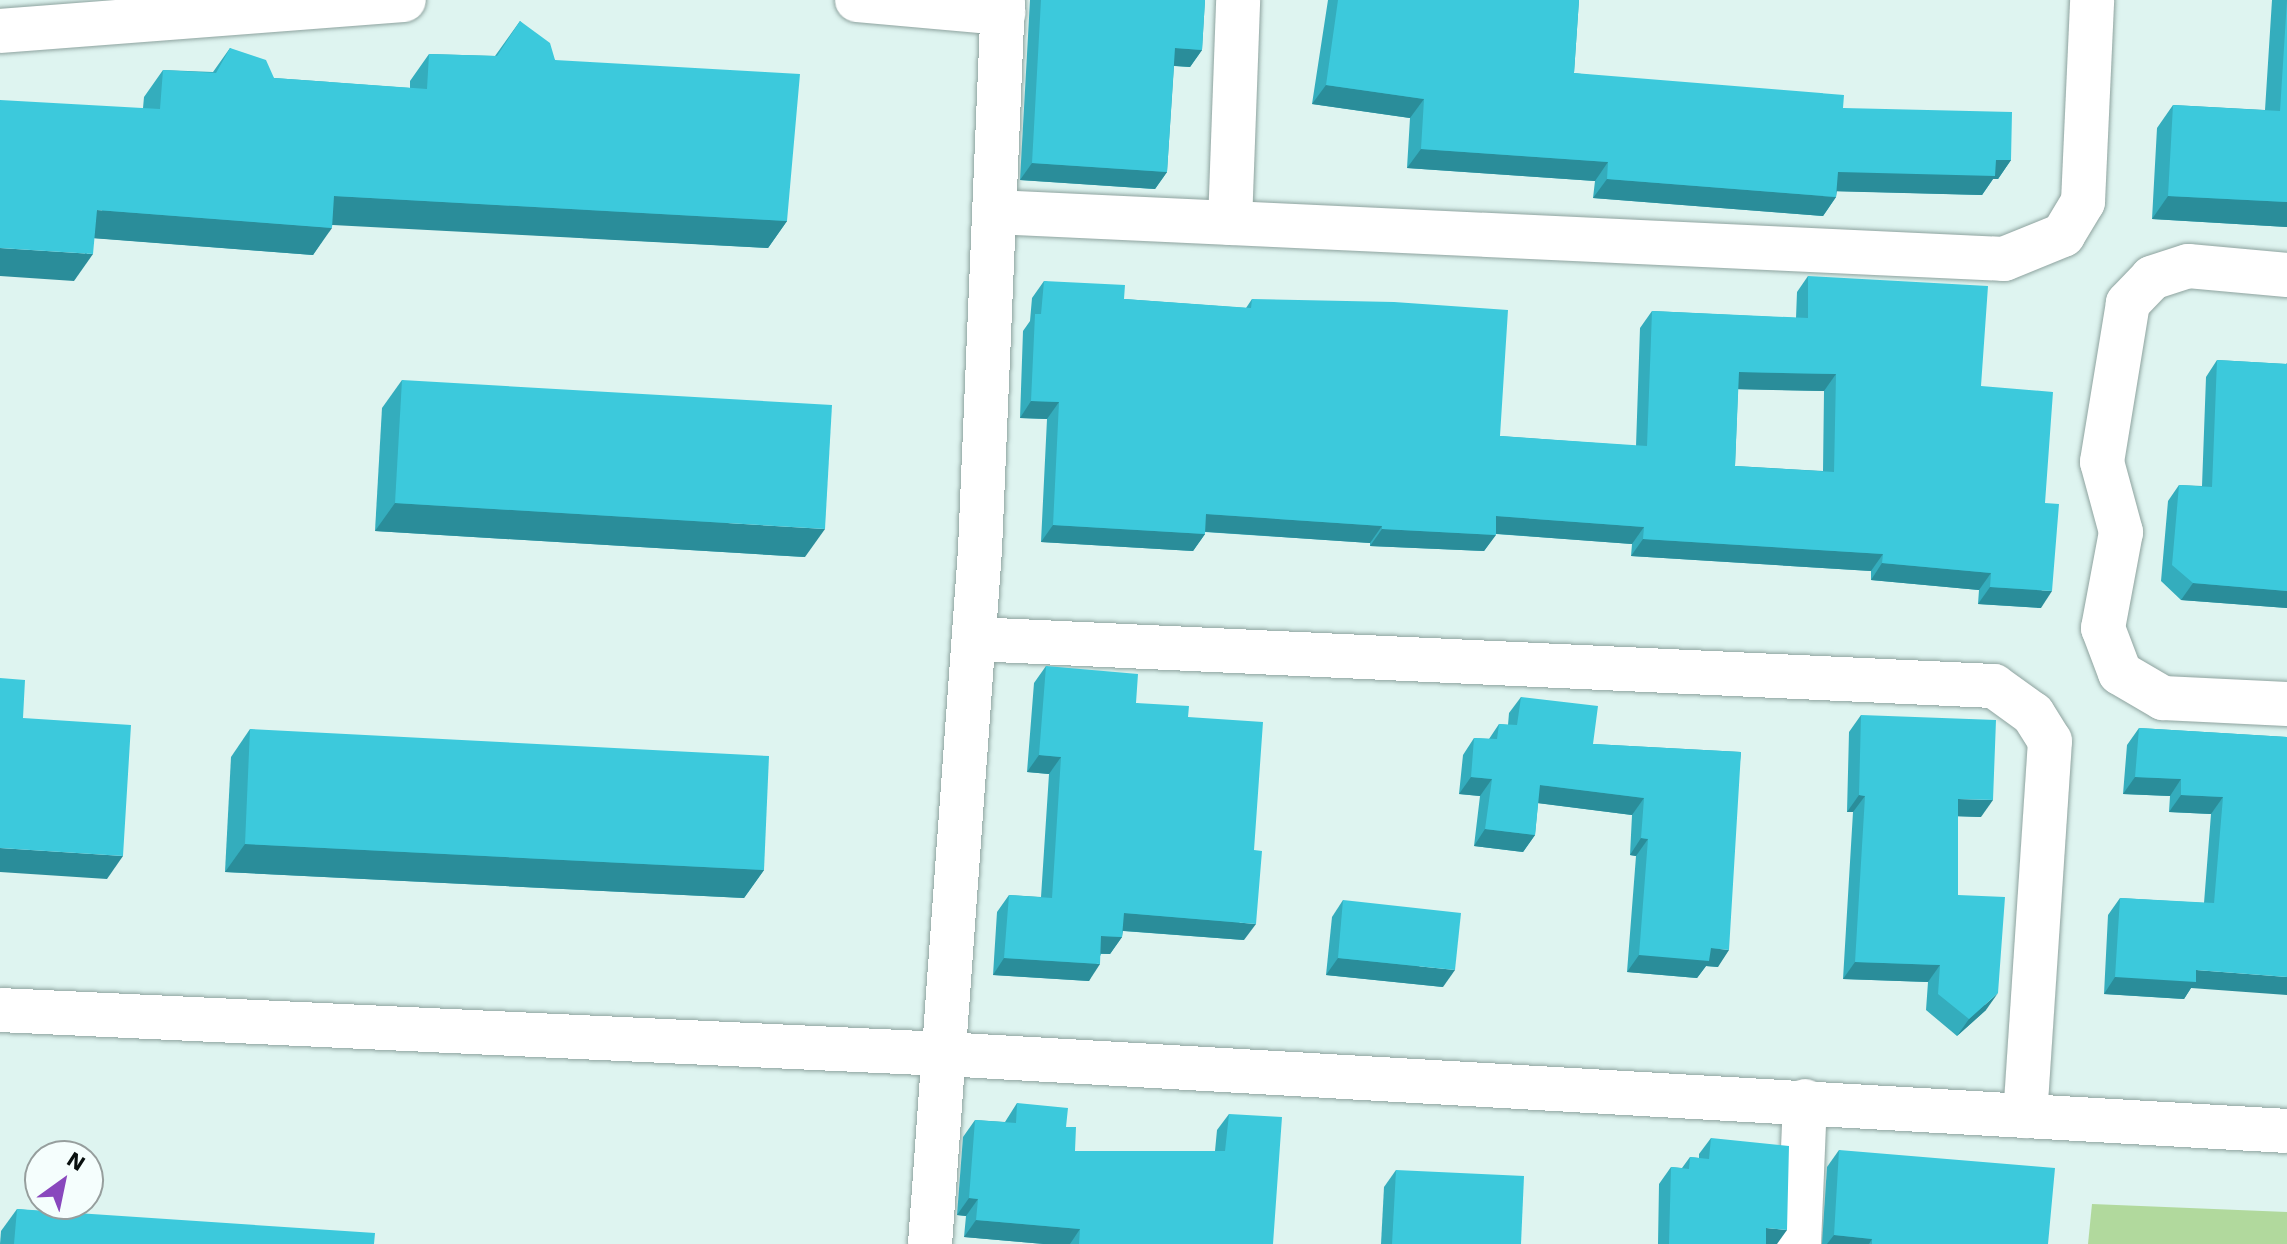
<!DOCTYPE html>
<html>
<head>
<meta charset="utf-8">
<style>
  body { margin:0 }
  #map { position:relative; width:2287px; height:1244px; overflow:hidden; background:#def4f0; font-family:"Work Sans",sans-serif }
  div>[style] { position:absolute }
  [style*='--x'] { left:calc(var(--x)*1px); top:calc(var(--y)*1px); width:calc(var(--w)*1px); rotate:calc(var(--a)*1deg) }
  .green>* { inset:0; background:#b1d99d }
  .roads { filter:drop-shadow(0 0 2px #8ea39f) drop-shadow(0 0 2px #8ea39f) }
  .minor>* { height:44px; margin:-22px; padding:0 22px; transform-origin:22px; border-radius:22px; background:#fff }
  .wall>* { inset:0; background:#34adbd }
  .shaded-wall>* { inset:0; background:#2a8d9a }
  .building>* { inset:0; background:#3cc9dc }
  span { translate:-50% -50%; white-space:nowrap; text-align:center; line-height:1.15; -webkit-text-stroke:8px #f5fefd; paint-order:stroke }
  .north { position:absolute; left:24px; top:1140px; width:80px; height:80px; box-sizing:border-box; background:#f5fefd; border:2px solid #969e9d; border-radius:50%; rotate:33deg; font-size:22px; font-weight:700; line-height:32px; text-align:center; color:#080f0e }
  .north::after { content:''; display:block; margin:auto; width:28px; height:36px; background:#8948bd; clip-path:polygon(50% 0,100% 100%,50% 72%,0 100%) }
</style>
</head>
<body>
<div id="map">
  <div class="green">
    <i style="clip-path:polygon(2092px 1204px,2287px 1212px,2287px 1244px,2088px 1244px)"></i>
  </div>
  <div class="roads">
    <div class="minor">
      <i style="--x:857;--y:0;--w:147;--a:5.1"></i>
      <i style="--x:0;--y:31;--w:405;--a:-4.4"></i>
      <i style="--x:994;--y:212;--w:1011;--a:2.66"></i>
      <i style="--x:2004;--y:259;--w:64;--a:-22.1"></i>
      <i style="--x:2063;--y:235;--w:39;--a:-59"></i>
      <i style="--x:2083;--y:202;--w:202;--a:-87.4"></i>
      <i style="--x:1230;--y:223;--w:223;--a:-87.9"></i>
      <i style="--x:2287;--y:275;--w:99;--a:-174.8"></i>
      <i style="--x:2188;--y:266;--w:38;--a:162"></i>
      <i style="--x:2152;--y:278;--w:35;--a:134"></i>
      <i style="--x:2128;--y:303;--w:161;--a:99.3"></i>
      <i style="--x:2102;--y:462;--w:73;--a:74.8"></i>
      <i style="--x:2121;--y:532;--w:98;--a:100.6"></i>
      <i style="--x:2103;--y:628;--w:48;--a:69.3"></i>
      <i style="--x:2120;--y:673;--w:50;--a:30.2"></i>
      <i style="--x:2163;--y:698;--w:124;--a:2.8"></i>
      <i style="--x:974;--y:639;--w:1021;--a:2.64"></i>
      <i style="--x:1994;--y:686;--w:48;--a:35.7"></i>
      <i style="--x:2033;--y:714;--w:32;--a:58"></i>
      <i style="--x:2050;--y:741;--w:376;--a:93.8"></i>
      <i style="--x:0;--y:1010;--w:945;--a:2.67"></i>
      <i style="--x:944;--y:1054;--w:1345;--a:3.28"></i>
      <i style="--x:930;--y:1244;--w:696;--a:-85.88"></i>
      <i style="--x:980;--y:550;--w:550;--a:-87.61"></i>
      <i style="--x:1799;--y:1244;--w:143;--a:-87.6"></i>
    </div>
  </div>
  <div class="wall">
    <i style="clip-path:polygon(1030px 0,1205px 0,1202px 50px,1190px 67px,1174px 66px,1167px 172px,1155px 189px,1020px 180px)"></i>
    <i style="clip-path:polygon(1328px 0,1579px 0,1574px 73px,1843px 108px,2011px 160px,1998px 179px,1993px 179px,1982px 195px,1837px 191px,1836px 197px,1823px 216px,1593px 198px,1595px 181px,1407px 168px,1410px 118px,1312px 104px)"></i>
    <i style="clip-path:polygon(2272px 0,2287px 0,2287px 227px,2152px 219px,2157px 128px,2173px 105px,2265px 110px)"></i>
    <i style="clip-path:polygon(520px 21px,555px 60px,787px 221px,768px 248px,333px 224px,313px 255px,94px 238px,74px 281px,143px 108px,144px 97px,163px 70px,213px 72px,230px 48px,274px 78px,410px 88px,410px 81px,429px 54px,495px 56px)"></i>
    <i style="clip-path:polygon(evenodd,1808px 276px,1981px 386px,2045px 503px,2041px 608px,1978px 604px,1979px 590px,1871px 580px,1871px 571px,1631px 556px,1632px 544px,1496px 534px,1484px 551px,1370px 546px,1370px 543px,1205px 532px,1205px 534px,1193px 551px,1041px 542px,1047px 419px,1020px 418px,1023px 331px,1030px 321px,1032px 298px,1044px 281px,1124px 299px,1246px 308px,1252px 299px,1500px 436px,1636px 446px,1640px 328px,1652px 311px,1796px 318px,1797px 292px,1808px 276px,1738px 389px,1824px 391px,1823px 471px,1735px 466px,1738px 389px)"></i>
    <i style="clip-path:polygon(2217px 360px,2286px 364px,2287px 363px,2287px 608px,2181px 600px,2161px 581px,2168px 501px,2179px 485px,2202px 486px,2206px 377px)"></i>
    <i style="clip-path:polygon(402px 380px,805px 557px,375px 531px,382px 408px)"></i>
    <i style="clip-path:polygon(1046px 666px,1136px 703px,1188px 717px,1244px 940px,1123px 931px,1122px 937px,1110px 954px,1101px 954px,1089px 981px,993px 975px,997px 912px,1009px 895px,1041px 897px,1049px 774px,1027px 772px,1034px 683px)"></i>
    <i style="clip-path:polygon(1521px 697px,1593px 744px,1741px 752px,1718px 967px,1706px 966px,1697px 978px,1627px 972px,1636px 856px,1630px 855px,1632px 815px,1538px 803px,1535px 835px,1523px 852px,1474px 846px,1480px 796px,1459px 794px,1463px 755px,1474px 738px,1489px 739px,1499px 724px,1508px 725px,1509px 713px)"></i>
    <i style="clip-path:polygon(1861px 715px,1981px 817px,1958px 816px,1958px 895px,1986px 1010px,1957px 1036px,1926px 1010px,1928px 982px,1843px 979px,1853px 812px,1847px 812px,1849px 732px)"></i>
    <i style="clip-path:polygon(2139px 728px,2287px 737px,2191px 988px,2184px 999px,2104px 994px,2108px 915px,2120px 898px,2204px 903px,2211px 814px,2169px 812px,2170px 796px,2123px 794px,2127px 745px)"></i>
    <i style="clip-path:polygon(250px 729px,764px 870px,744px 898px,225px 872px,231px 757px)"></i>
    <i style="clip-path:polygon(1343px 900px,1443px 987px,1326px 975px,1332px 917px)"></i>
    <i style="clip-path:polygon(1017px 1103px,1066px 1127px,1075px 1151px,1215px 1151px,1217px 1130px,1229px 1114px,1273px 1244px,1044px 1244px,964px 1237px,966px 1216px,957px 1215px,963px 1137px,975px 1120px,1005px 1122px)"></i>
    <i style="clip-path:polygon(1711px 1138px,1777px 1244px,1658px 1244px,1659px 1184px,1671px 1167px,1682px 1168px,1690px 1157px,1699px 1158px,1699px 1154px)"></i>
    <i style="clip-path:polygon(1839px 1150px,2048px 1244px,1822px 1244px,1827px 1167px)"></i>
    <i style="clip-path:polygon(1396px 1170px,1521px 1244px,1381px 1244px,1384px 1187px)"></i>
    <i style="clip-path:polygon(17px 1209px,374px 1244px,0 1244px,1px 1231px)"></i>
  </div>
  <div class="shaded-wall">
    <i style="clip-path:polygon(1175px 48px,1202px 50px,1190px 67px,1163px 65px)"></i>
    <i style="clip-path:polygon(1326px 85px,1424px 99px,1410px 118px,1312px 104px)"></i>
    <i style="clip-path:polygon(1421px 149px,1608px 162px,1595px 181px,1407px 168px)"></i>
    <i style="clip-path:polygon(1996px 160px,2011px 160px,1998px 179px,1993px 179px,1982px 195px,1825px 191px,1838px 172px)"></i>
    <i style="clip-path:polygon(1032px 163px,1167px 172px,1155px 189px,1020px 180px)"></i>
    <i style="clip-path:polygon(1607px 179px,1836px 197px,1823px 216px,1593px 198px)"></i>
    <i style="clip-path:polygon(334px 196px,787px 221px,768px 248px,315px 224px)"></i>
    <i style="clip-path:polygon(2168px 196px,2287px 202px,2287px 227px,2152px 219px)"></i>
    <i style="clip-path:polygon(97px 210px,332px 228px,313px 255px,78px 237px)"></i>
    <i style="clip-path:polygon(0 248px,93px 254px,74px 281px,0 276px)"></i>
    <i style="clip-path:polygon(1739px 372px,1836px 374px,1824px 391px,1727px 389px)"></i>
    <i style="clip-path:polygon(1031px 401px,1059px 402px,1047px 419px,1020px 418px)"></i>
    <i style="clip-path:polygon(395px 503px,825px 529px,805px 557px,375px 531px)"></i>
    <i style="clip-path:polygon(1206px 514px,1382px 526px,1370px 543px,1194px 531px)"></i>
    <i style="clip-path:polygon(1496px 516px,1644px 527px,1632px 544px,1485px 533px)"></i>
    <i style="clip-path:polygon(1053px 525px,1205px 534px,1193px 551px,1041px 542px)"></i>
    <i style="clip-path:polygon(1382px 529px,1496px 535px,1484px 551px,1370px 546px)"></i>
    <i style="clip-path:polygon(1643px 539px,1883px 554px,1871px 571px,1631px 556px)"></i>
    <i style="clip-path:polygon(1882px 563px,1991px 573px,1979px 590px,1871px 580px)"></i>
    <i style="clip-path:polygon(2193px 583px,2287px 591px,2287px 608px,2181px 600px)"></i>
    <i style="clip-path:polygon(1990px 587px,2052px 591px,2041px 608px,1978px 604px)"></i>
    <i style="clip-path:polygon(1039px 755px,1061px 757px,1049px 774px,1027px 772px)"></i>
    <i style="clip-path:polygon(1471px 777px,1492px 779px,1480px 796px,1459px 794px)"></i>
    <i style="clip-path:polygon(2135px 777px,2181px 779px,2170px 796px,2123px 794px)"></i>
    <i style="clip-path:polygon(1540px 785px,1644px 798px,1632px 815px,1529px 802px)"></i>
    <i style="clip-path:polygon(1859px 795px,1865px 796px,1853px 812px,1847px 812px)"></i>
    <i style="clip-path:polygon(2181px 795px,2223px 797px,2211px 814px,2169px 812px)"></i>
    <i style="clip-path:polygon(1958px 799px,1993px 800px,1981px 817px,1946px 816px)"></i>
    <i style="clip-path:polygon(1485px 829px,1535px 835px,1523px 852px,1474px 846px)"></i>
    <i style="clip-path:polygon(1641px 838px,1648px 839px,1636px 856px,1630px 855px)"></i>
    <i style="clip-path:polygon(245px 844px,764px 870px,744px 898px,225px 872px)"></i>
    <i style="clip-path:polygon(0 848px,123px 856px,107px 879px,0 872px)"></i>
    <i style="clip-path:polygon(1124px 913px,1256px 924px,1244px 940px,1112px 930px)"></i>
    <i style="clip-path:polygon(1101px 936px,1122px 937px,1110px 954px,1090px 953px)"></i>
    <i style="clip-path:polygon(1711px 948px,1729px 950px,1718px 967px,1706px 966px,1697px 978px,1627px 972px,1639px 955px)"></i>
    <i style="clip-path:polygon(1004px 958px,1100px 964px,1089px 981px,993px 975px)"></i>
    <i style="clip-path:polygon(1338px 958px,1455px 970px,1443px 987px,1326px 975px)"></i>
    <i style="clip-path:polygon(1855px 962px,1940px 965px,1928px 982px,1843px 979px)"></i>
    <i style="clip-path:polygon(2196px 970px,2287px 977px,2287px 995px,2191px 988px,2184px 999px,2104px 994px,2115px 977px)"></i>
    <i style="clip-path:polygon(1998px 993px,1986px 1010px,1957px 1036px,1969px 1019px)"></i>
    <i style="clip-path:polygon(969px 1198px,978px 1199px,966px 1216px,957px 1215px)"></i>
    <i style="clip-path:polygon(976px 1220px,1080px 1229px,1070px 1244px,1044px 1244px,964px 1237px)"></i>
    <i style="clip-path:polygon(1766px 1228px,1787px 1230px,1777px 1244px,1756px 1244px)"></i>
    <i style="clip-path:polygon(1834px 1235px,1872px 1239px,1869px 1244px,1827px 1244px)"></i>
  </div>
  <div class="building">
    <i style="clip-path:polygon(1041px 0,1205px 0,1202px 50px,1175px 48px,1167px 172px,1032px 163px)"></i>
    <i style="clip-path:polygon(1338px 0,1579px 0,1574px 73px,1844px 95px,1843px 108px,2012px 112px,2011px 160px,1996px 160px,1995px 176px,1838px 172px,1836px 197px,1607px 179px,1608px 162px,1421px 149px,1424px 99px,1326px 85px)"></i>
    <i style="clip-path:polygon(2287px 0,2287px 202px,2168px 196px,2173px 105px,2280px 111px)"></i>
    <i style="clip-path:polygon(520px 21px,550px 43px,555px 60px,800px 74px,787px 221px,334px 196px,332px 228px,97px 210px,93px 254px,0 248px,0 100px,160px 109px,163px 70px,216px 73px,230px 48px,266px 60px,274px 78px,427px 89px,429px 54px,497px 56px)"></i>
    <i style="clip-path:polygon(evenodd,1808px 276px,1988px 286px,1981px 386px,2053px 392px,2045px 503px,2059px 504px,2052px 591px,1990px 587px,1991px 573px,1882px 563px,1883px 554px,1643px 539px,1644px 527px,1496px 516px,1496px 535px,1382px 529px,1382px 526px,1206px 514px,1205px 534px,1053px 525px,1059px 402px,1031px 401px,1035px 314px,1041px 314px,1044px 281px,1125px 285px,1124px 299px,1251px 308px,1252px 299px,1394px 302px,1508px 310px,1500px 436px,1647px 446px,1652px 311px,1808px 318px,1808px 276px,1739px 372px,1836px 374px,1834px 472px,1735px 466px,1739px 372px)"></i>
    <i style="clip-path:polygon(2217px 360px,2287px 364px,2287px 591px,2193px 583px,2172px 565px,2179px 485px,2212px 487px)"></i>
    <i style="clip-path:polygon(402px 380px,832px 405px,825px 529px,395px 503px)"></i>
    <i style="clip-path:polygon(1046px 666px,1138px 674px,1136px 703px,1189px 706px,1188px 717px,1263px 722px,1254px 850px,1262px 851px,1256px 924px,1124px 913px,1122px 937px,1101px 936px,1100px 964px,1004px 958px,1009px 895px,1052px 898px,1061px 757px,1039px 755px)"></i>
    <i style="clip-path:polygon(0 678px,25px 680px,23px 718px,131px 725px,123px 856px,0 848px)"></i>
    <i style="clip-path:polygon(1521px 697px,1598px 706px,1593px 744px,1741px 752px,1729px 950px,1711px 948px,1709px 961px,1639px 955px,1648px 839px,1641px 838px,1644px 798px,1540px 785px,1535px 835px,1485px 829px,1492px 779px,1471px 777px,1474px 738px,1497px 739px,1499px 724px,1517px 725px)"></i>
    <i style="clip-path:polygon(1861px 715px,1996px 720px,1993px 800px,1958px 799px,1958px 895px,2005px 897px,1998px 993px,1969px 1019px,1938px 994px,1940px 965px,1855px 962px,1865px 796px,1859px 795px)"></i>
    <i style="clip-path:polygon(2139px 728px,2287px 737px,2287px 977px,2196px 970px,2196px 982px,2115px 977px,2120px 898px,2214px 903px,2223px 797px,2181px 795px,2181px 779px,2135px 777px)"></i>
    <i style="clip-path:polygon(250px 729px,769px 756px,764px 870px,245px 844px)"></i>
    <i style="clip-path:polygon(1343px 900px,1461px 913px,1455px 970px,1338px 958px)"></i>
    <i style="clip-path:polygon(1017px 1103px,1068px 1108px,1066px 1127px,1076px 1127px,1075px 1151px,1225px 1151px,1229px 1114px,1282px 1117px,1273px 1244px,1079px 1244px,1080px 1229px,976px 1220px,978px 1199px,969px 1198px,975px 1120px,1016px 1123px)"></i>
    <i style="clip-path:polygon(1711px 1138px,1789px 1146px,1787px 1230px,1766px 1228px,1766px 1244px,1669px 1244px,1671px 1167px,1689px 1169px,1690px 1157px,1709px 1159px)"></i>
    <i style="clip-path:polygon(1839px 1150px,2055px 1168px,2048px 1244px,1872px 1244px,1872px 1239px,1834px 1235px)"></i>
    <i style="clip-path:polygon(1396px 1170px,1524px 1176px,1521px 1244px,1392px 1244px)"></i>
    <i style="clip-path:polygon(17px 1209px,375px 1233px,374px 1244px,14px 1244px)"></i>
  </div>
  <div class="north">N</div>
</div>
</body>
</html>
